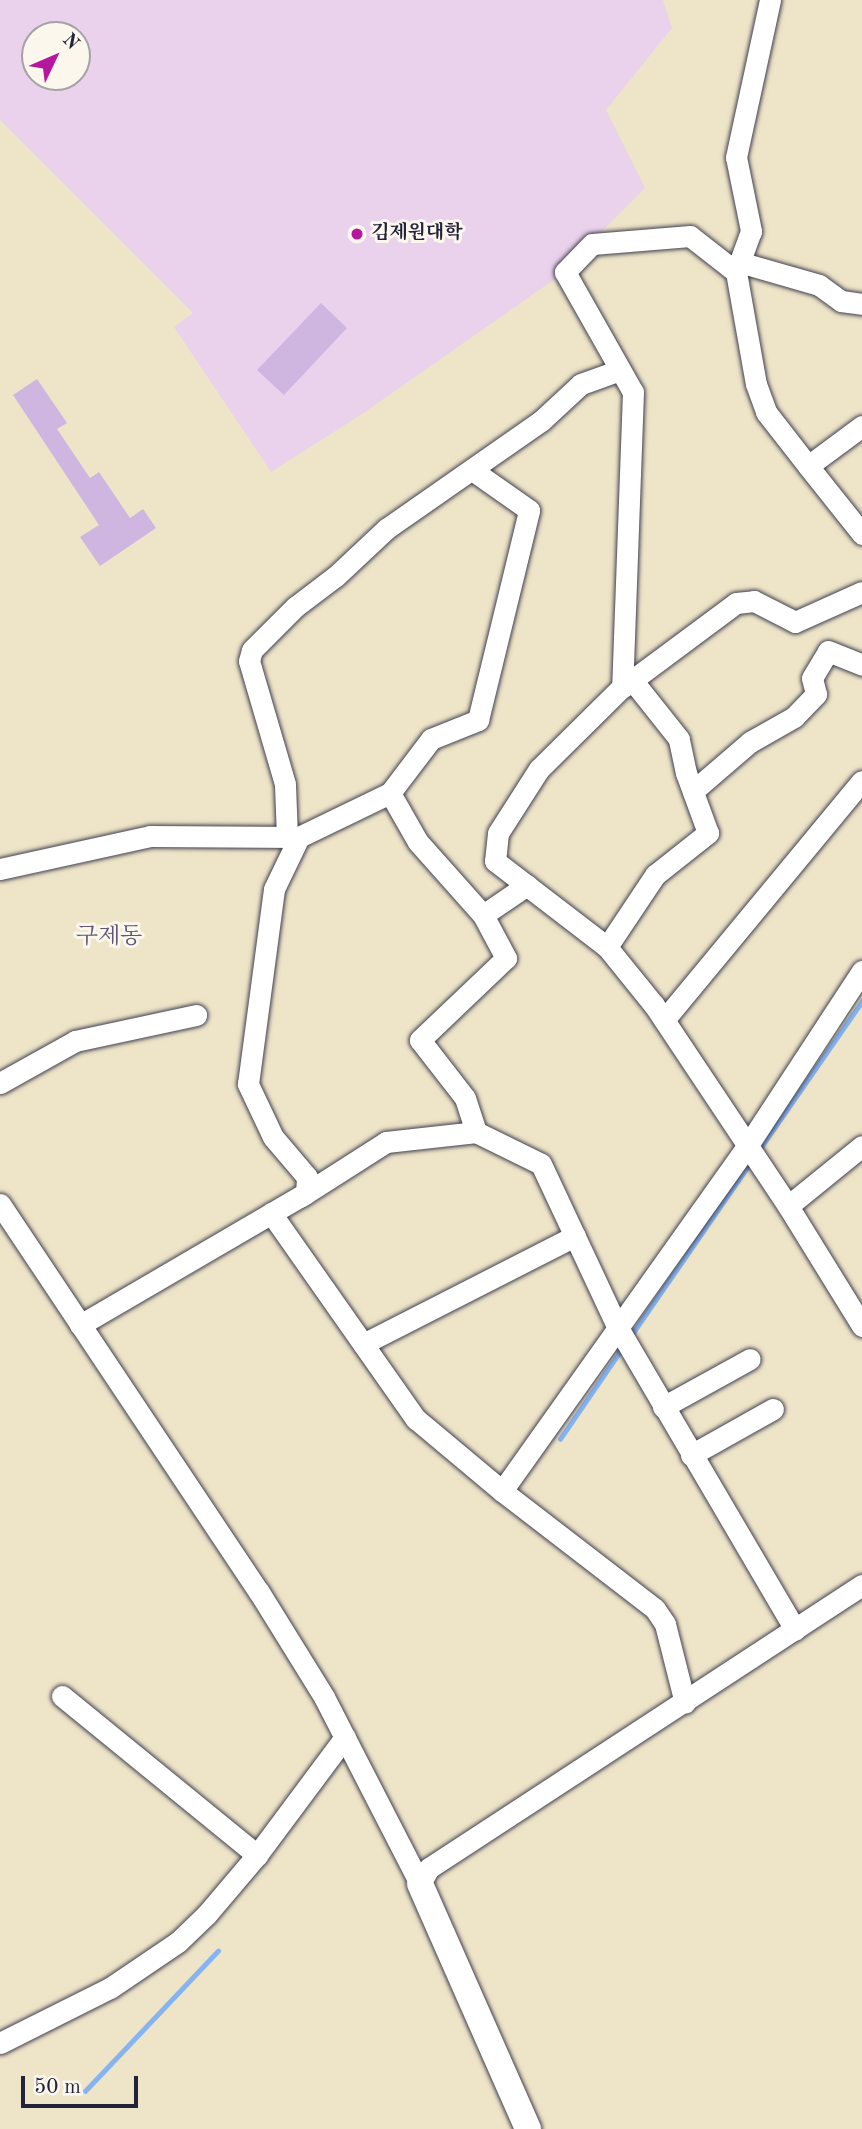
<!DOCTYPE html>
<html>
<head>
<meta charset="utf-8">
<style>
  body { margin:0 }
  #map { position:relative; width:862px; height:2129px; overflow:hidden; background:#eee5c8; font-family:"Old Standard TT","Noto Serif KR",serif }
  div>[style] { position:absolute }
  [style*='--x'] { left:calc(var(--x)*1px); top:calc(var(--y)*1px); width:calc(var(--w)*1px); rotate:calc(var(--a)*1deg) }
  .built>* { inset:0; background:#ead1ec }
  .stream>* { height:4.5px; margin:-2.25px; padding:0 2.25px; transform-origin:2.25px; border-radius:2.25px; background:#85b4f0 }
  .building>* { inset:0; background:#ceb6e0 }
  .roads { filter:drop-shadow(0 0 2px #413f50) drop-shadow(0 0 2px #413f50) }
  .minor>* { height:21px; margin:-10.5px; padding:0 10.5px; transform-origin:10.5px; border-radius:10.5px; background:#fff }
  .major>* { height:26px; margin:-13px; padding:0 13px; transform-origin:13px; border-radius:13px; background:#fff }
  .dots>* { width:19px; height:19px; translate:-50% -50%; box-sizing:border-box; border:4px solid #fbf7ec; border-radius:50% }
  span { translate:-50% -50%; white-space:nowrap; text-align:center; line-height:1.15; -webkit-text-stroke:6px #fbf7ec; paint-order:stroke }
  .poi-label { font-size:19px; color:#22223b; font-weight:700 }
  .left { translate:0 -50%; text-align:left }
  .quarter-label { font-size:23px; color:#5e5675 }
  .north { position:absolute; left:21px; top:21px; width:70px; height:70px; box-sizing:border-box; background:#fbf7ec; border:2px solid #a4a2a5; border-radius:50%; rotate:46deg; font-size:19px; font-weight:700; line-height:28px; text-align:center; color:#22223b }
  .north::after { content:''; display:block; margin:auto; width:24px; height:32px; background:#b5179e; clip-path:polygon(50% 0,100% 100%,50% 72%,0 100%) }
  .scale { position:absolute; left:21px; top:2076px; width:117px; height:32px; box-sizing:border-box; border:4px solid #22223b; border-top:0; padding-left:9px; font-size:21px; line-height:24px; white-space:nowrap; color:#22223b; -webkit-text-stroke:5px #fbf7ec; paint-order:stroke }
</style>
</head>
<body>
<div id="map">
  <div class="built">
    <i style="clip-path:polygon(evenodd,0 0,663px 0,672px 28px,606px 110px,645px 188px,552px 281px,362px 414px,271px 472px,174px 327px,193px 313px,0 120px,0 0,35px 35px,77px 35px,77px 77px,35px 77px,35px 35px)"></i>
  </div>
  <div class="stream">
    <i style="--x:759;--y:1150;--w:181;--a:-55.3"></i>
    <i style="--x:630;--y:1337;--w:211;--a:-55.4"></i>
    <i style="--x:560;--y:1439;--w:112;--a:-55.6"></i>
    <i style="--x:85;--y:2091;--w:193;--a:-46.5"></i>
  </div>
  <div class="building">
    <i style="clip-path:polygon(321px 303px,347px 328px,284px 395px,257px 370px)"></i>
    <i style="clip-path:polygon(37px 379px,67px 423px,57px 429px,90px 478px,99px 472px,130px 518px,143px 509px,156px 528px,100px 566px,80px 537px,99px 525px,13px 395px)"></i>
  </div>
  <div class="roads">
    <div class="minor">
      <i style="--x:770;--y:0;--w:161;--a:102.2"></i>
      <i style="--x:736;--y:157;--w:76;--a:78.5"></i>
      <i style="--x:751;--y:231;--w:44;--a:110.1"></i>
      <i style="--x:736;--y:272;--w:58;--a:-142"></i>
      <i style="--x:690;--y:236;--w:98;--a:175.3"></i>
      <i style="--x:592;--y:244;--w:39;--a:134"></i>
      <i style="--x:565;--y:272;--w:138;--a:60.5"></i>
      <i style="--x:633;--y:392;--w:295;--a:92.1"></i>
      <i style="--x:622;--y:687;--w:117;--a:135.3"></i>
      <i style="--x:539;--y:769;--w:76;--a:122.6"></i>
      <i style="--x:498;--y:833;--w:28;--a:96"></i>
      <i style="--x:495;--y:861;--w:141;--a:37.5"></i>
      <i style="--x:607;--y:947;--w:75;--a:51"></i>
      <i style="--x:654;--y:1005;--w:242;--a:56.3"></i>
      <i style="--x:788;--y:1206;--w:141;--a:58.3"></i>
      <i style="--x:739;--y:262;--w:83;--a:16"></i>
      <i style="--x:819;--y:285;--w:27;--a:36"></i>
      <i style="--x:841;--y:301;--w:21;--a:8"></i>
      <i style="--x:736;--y:272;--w:114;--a:79.9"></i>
      <i style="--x:756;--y:384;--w:30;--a:70"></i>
      <i style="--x:766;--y:412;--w:68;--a:52.1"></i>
      <i style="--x:862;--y:426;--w:67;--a:143.5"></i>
      <i style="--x:808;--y:466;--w:87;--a:51.5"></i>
      <i style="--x:623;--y:687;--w:141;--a:-36.6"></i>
      <i style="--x:736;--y:603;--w:18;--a:-6"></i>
      <i style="--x:754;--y:601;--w:46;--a:27.1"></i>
      <i style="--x:795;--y:622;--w:73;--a:-24.1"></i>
      <i style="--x:693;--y:791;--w:75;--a:-40.7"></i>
      <i style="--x:750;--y:742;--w:51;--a:-29.6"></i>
      <i style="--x:794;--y:717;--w:32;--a:-46"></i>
      <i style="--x:816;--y:694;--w:16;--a:-104"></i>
      <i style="--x:812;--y:678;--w:31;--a:-59"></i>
      <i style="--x:828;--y:651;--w:37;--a:22"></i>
      <i style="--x:390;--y:793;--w:56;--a:60.3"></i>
      <i style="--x:418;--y:842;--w:98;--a:48.3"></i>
      <i style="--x:287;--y:837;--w:53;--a:-92.2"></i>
      <i style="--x:285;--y:784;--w:128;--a:-106.3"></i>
      <i style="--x:249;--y:661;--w:11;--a:-75"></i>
      <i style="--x:252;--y:650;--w:61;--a:-45"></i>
      <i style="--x:295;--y:607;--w:51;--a:-37.1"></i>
      <i style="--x:336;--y:576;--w:69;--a:-43.2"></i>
      <i style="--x:386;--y:529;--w:189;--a:-34.9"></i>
      <i style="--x:541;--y:421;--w:54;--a:-42.8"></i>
      <i style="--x:581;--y:384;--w:41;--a:-19.7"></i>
      <i style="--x:0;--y:869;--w:154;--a:-12.4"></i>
      <i style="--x:150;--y:836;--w:149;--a:0.4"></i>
      <i style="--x:527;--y:885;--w:53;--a:145.7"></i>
      <i style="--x:483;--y:915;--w:49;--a:61.9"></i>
      <i style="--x:506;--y:958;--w:119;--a:136.4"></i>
      <i style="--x:420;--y:1040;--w:73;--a:52.2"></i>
      <i style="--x:465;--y:1098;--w:36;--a:72"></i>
      <i style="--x:476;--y:1132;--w:72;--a:26.2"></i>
      <i style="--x:541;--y:1164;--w:179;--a:64.9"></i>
      <i style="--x:617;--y:1326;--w:352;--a:59.6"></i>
      <i style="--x:607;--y:947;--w:87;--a:-56.3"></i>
      <i style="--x:655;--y:875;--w:68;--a:-38.4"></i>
      <i style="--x:708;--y:833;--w:64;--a:-110.1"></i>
      <i style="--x:686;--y:773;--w:35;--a:-102"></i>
      <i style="--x:679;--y:739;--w:75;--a:-128.5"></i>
      <i style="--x:664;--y:1020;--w:310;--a:-50.4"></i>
      <i style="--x:0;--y:1083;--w:86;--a:-29.2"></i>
      <i style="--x:75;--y:1041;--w:124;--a:-12.1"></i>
      <i style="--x:300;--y:1197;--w:102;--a:-32.6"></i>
      <i style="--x:386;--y:1142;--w:91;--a:-6.3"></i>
      <i style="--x:0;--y:1204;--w:467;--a:56.3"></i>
      <i style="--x:259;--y:1592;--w:123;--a:58.2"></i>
      <i style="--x:324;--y:1697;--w:210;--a:62.8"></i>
      <i style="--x:788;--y:1206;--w:95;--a:-39"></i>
      <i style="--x:271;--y:1213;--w:252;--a:54.9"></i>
      <i style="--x:416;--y:1419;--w:112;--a:39.9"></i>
      <i style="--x:502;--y:1491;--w:193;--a:37.6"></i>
      <i style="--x:655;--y:1609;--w:18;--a:56"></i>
      <i style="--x:665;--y:1624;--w:81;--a:75.8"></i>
      <i style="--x:80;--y:1325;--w:262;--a:-30.3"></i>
      <i style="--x:306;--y:1193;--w:16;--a:-86"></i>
      <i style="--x:307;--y:1177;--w:52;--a:-130.4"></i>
      <i style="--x:273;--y:1137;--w:59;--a:-115.3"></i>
      <i style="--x:248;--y:1084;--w:197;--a:-82.4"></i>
      <i style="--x:274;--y:889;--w:58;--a:-64.3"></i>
      <i style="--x:299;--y:837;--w:101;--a:-25.8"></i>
      <i style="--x:390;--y:793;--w:68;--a:-52.8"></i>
      <i style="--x:431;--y:739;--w:51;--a:-22"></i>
      <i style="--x:478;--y:720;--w:216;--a:-76.3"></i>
      <i style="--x:529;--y:510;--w:70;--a:-144.9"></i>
      <i style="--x:363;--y:1344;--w:238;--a:-27"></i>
      <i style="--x:663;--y:1407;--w:99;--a:-28.9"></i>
      <i style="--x:691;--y:1455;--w:94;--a:-29.3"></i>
      <i style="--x:502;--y:1491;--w:425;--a:-54.6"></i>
      <i style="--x:748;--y:1145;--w:208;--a:-56.8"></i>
      <i style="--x:62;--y:1696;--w:252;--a:39.2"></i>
      <i style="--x:420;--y:1884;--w:18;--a:-61"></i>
      <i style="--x:429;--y:1868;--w:517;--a:-33.17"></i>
      <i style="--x:0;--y:2043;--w:123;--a:-26.6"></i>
      <i style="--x:110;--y:1988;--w:82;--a:-34.1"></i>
      <i style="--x:178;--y:1942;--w:40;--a:-44"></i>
      <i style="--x:207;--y:1914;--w:77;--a:-49.7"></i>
      <i style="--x:257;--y:1855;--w:147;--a:-53.3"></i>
    </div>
    <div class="major">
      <i style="--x:420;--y:1884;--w:268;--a:66.2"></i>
    </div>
  </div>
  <div class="dots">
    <i style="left:357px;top:234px;background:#b5179e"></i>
  </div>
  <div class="poi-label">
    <span class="left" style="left:371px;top:234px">김제원대학</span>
  </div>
  <div class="quarter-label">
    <span style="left:109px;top:937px">구제동</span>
  </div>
  <div class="north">N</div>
  <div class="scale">50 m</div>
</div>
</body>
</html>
